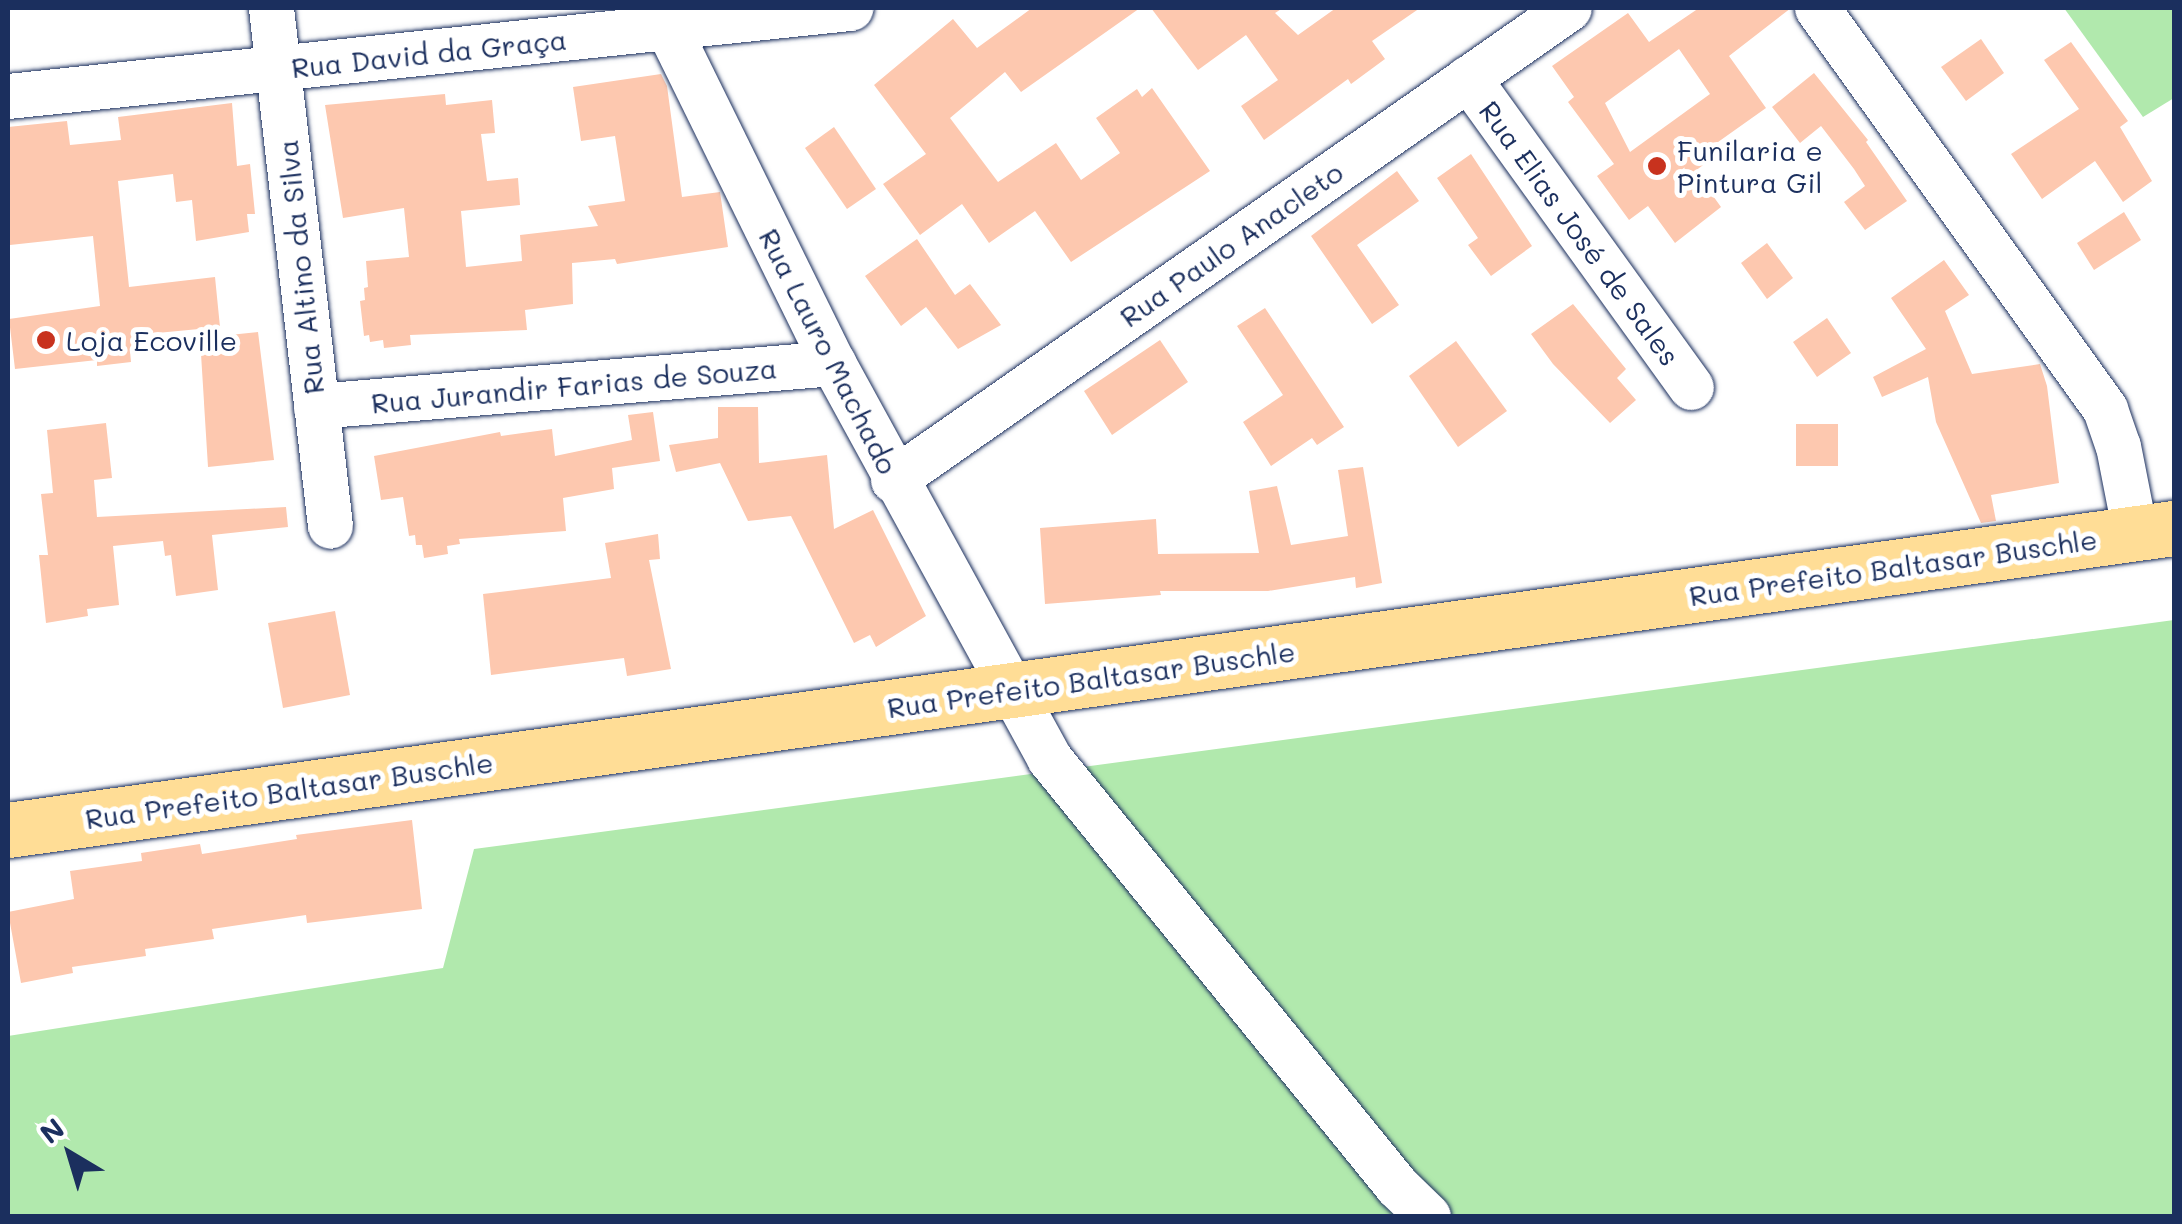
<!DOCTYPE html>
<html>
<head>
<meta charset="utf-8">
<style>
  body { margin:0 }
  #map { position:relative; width:2182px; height:1224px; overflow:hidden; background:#fff; font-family:Mali,sans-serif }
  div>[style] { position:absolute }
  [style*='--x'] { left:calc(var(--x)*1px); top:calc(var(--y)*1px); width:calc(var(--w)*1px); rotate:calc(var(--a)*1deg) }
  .green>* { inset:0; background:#b1e9ad }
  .building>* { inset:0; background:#fdc8af }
  .roads { filter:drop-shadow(0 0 2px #1b2f5e) drop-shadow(0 0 2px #1b2f5e) }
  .minor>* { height:45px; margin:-22.5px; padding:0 22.5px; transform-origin:22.5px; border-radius:22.5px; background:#fff }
  .major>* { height:55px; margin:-27.5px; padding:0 27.5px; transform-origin:27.5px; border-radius:27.5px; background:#ffdd96 }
  .dots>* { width:28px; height:28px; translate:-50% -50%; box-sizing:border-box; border:5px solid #fff; border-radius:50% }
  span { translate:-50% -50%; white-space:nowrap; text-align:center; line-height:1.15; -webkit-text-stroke:10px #fff; paint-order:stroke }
  .street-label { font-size:28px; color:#1b2f5e }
  .poi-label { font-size:28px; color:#1b2f5e }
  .left { translate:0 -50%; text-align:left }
  .frame { position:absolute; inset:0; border:10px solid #1b2f5e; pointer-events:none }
  .north { position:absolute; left:20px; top:1104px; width:100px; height:100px; -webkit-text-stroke:8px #fff; paint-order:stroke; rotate:322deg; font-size:28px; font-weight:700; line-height:40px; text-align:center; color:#1b2f5e }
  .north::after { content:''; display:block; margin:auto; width:35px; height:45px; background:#1b2f5e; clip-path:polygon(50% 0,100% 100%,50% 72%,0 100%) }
</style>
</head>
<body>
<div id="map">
  <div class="green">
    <i style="clip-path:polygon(2064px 8px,2174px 8px,2174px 98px,2143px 117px)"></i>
    <i style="clip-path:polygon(2174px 620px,2174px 1216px,8px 1216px,8px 1036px,443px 968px,474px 849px)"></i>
  </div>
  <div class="building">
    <i style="clip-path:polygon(1032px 8px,1140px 8px,1021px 92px,1005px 72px,950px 118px,998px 182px,1056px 143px,1081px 180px,1120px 153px,1096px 118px,1137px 89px,1142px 97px,1152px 88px,1210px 171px,1071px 262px,1035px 211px,989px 243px,962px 204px,920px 235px,883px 184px,926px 154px,874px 85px,953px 19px,977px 48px)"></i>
    <i style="clip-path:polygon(1151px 8px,1283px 8px,1275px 13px,1298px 35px,1336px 8px,1420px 8px,1372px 41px,1385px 59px,1351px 84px,1348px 79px,1264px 140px,1241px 106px,1278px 80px,1246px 35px,1198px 70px)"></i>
    <i style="clip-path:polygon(evenodd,1699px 8px,1791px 8px,1729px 56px,1766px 108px,1711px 147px,1717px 155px,1695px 171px,1721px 207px,1675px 243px,1648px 206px,1629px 220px,1597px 176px,1614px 164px,1568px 102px,1574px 97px,1552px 66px,1628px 13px,1649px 42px,1699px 8px,1679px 49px,1710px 94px,1630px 152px,1605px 103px,1679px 49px)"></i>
    <i style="clip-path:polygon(1981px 39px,2004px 73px,1966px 101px,1941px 67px)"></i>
    <i style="clip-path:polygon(2071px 42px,2128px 121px,2120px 127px,2152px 181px,2123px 202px,2095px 161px,2042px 199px,2011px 154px,2079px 109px,2044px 60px)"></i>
    <i style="clip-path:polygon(1814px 73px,1868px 140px,1866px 142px,1907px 201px,1865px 230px,1844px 202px,1865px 186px,1854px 169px,1821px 126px,1800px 143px,1772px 107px)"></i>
    <i style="clip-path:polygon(661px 74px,667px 86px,682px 197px,720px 192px,728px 247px,617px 264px,615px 259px,572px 263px,573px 304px,525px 310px,527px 330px,410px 335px,411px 345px,384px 348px,383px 340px,370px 342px,369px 335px,364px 336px,360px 301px,365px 300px,364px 288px,368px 287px,366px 261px,409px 257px,404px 208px,343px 218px,325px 105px,445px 94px,446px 105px,492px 100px,495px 133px,481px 134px,487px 181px,518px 178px,520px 205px,461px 211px,466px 267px,522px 261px,520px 235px,598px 226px,588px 206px,625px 201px,615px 136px,581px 141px,573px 87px)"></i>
    <i style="clip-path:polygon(232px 103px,237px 166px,250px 164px,255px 214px,247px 214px,249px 232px,196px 241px,192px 200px,176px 202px,173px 174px,118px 181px,129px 287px,215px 277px,220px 327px,136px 335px,137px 347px,130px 351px,131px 362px,97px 366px,97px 360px,15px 369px,9px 319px,100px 306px,93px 236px,10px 245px,8px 127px,67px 121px,70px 145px,121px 140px,118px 117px)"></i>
    <i style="clip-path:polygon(834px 127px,876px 189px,847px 209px,805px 148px)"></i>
    <i style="clip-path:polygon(1471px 154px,1532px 246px,1491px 276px,1468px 245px,1478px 238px,1437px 178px)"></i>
    <i style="clip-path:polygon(1397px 171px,1419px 201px,1357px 245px,1399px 305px,1372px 324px,1311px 236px)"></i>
    <i style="clip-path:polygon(2124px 212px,2141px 240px,2094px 270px,2077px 243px)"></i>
    <i style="clip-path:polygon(917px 239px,955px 295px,970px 284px,1001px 325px,958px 349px,926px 307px,901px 326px,865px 276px)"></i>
    <i style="clip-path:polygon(1767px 243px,1793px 278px,1767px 299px,1741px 263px)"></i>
    <i style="clip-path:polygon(1944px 260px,1969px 295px,1945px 311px,1972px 374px,2040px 364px,2047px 386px,2059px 483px,1991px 495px,1996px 521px,1981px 523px,1936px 422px,1928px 377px,1882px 397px,1873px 377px,1926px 349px,1891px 298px)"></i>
    <i style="clip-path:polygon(1573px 304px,1626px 369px,1617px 378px,1636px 400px,1610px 423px,1553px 364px,1531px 334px)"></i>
    <i style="clip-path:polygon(1265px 308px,1344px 427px,1317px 445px,1312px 438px,1271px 466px,1243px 422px,1283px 395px,1237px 326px)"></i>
    <i style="clip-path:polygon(1827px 318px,1851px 353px,1817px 377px,1793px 342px)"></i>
    <i style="clip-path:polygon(258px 332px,274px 460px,208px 467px,200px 338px)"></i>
    <i style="clip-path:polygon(1160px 340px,1188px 382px,1112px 435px,1084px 391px)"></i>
    <i style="clip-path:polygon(1456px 341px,1507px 411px,1458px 447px,1409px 376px)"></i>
    <i style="clip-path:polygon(718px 407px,758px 407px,759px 463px,827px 455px,834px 529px,873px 510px,926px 616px,876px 647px,870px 635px,854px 643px,791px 516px,748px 521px,720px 463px,676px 472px,669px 445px,718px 438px)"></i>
    <i style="clip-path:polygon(653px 412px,660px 461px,612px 468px,614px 489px,563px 498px,566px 531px,459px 539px,460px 544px,447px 546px,448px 554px,424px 558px,422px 545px,416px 545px,415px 535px,409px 536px,403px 497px,381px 500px,374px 456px,500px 432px,501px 436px,552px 429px,555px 456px,632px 440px,628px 415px)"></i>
    <i style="clip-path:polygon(106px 423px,112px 478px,94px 480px,97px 517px,286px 507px,288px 527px,212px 535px,218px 590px,176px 596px,171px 555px,165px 556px,163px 541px,113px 546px,119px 605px,87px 609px,88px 616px,46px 623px,39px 555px,48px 555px,41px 494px,53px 493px,47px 430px)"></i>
    <i style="clip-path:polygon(1796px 424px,1838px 424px,1838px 466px,1796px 466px)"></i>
    <i style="clip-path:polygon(1363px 467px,1382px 583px,1356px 588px,1355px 577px,1268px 591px,1160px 591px,1161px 595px,1045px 604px,1040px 528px,1156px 519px,1158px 554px,1259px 553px,1249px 491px,1277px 486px,1291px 545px,1348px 536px,1338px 470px)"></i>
    <i style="clip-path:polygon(658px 534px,660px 559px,649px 560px,671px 669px,627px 676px,624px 658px,491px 675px,483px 594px,611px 578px,605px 543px)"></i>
    <i style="clip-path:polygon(335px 611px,350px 695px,283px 708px,268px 623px)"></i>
    <i style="clip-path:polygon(412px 820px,422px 909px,307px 923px,306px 915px,212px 929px,214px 939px,145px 949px,146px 956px,72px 967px,73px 973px,21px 983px,8px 912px,74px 899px,70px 871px,142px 861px,141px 853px,200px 844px,202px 854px,297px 839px,296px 835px)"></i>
  </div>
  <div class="roads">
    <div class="minor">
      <i style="--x:271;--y:8;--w:521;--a:83.5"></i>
      <i style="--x:658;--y:8;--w:396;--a:63.8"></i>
      <i style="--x:833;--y:363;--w:450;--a:61.3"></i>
      <i style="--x:1049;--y:758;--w:552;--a:50.89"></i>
      <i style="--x:1397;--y:1186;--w:43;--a:44.1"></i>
      <i style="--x:1817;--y:8;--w:494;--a:54.3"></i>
      <i style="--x:2105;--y:409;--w:39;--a:71"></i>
      <i style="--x:2118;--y:446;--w:89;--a:78.9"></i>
      <i style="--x:1468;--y:78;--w:381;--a:54.2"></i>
      <i style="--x:8;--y:96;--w:847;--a:-5.97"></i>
      <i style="--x:316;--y:406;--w:519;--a:-4.75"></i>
      <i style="--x:893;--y:480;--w:824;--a:-34.92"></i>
    </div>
    <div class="major">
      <i style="--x:8;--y:830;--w:2187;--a:-7.94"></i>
    </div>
  </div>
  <div class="dots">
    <i style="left:1657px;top:166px;background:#c8321e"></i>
    <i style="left:46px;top:340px;background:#c8321e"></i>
  </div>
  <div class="street-label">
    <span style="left:429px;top:53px;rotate:-6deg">Rua David da Graça</span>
    <span style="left:1580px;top:233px;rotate:54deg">Rua Elias José de Sales</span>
    <span style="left:1231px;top:244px;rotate:-35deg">Rua Paulo Anacleto</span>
    <span style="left:300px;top:267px;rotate:-96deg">Rua Altino da Silva</span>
    <span style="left:829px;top:351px;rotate:63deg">Rua Lauro Machado</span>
    <span style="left:574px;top:385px;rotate:-5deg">Rua Jurandir Farias de Souza</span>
    <span style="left:1893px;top:567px;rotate:-8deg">Rua Prefeito Baltasar Buschle</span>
    <span style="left:1091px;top:679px;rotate:-8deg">Rua Prefeito Baltasar Buschle</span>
    <span style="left:289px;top:790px;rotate:-8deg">Rua Prefeito Baltasar Buschle</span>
  </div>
  <div class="poi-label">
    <span class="left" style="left:1677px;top:166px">Funilaria e<br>Pintura Gil</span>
    <span class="left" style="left:66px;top:340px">Loja Ecoville</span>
  </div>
  <div class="frame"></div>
  <div class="north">N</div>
</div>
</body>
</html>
